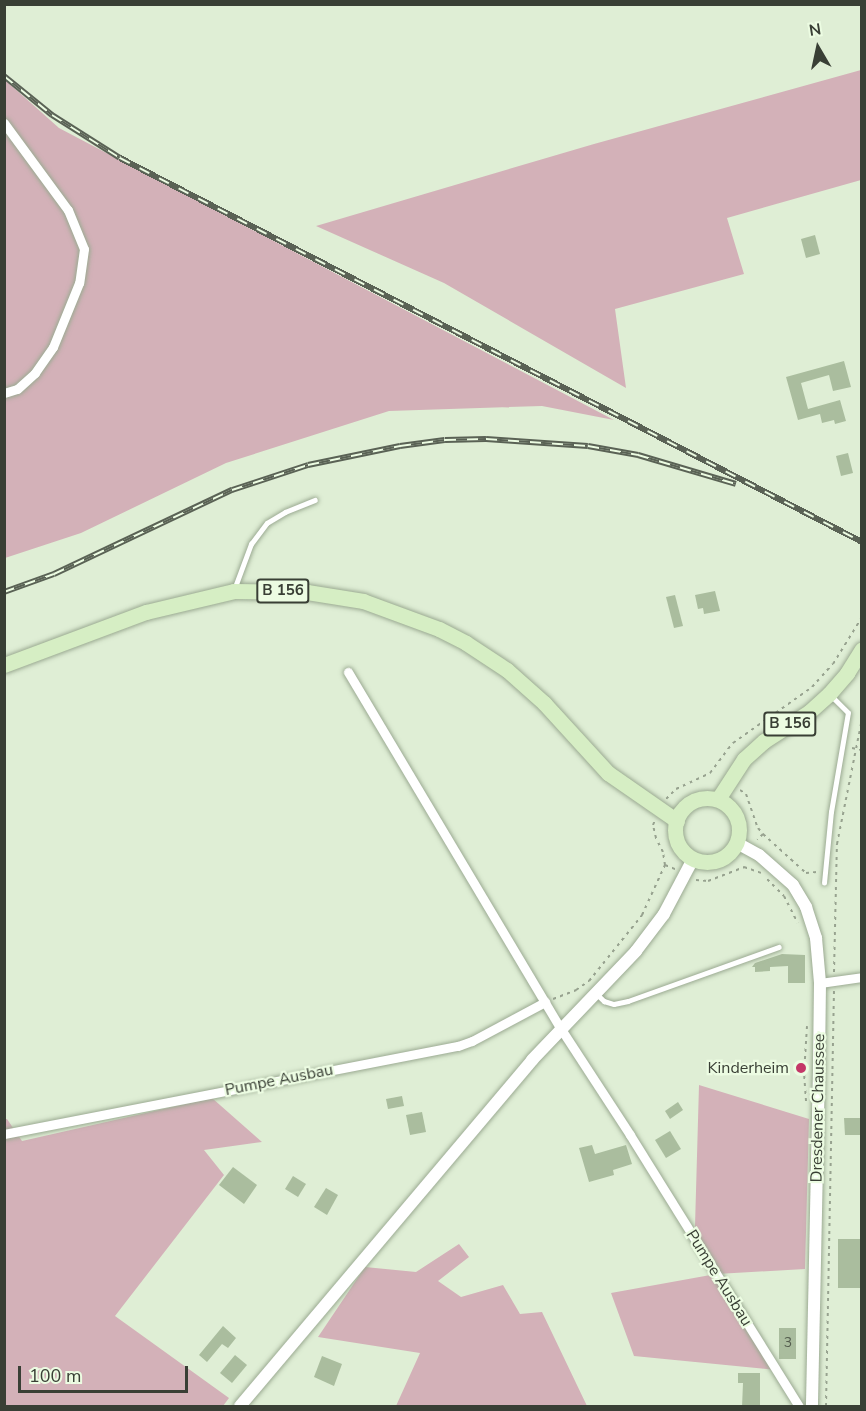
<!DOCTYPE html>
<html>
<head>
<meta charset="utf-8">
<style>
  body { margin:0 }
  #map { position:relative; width:866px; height:1411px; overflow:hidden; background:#dfeed5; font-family:"Nunito Sans",sans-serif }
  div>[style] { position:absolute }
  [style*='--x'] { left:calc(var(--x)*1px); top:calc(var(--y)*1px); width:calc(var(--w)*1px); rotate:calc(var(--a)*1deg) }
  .green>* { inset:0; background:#d3b1b8 }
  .building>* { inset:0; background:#aabd9e }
  .path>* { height:2px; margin-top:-1px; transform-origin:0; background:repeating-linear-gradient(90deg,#97a28f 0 3px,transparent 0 7.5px) }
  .roads { filter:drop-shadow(0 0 2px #9baa92) drop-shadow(0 0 2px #9baa92) }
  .service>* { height:4.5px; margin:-2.25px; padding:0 2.25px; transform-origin:2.25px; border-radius:2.25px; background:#fff }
  .minor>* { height:9px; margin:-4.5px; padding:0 4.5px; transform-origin:4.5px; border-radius:4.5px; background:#fff }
  .tertiary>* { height:12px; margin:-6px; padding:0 6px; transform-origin:6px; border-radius:6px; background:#fff }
  .primary>* { height:15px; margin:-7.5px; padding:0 7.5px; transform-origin:7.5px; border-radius:7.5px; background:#d6eec4 }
  .primary>.ring { margin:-7.5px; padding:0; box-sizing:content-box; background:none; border:15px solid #d6eec4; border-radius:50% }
  .rail>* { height:6px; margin-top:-3px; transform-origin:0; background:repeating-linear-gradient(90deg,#ecfce2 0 11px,#5a6255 0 22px); box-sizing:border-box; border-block:2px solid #5a6255 }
  .dots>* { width:16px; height:16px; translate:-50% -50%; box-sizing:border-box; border:3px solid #ecfce2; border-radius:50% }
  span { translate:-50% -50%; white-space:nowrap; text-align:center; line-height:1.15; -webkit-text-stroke:4.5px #ecfce2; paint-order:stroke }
  .number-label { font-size:14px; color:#555e4f }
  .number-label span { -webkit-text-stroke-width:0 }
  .shield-label span { padding:2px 4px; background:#ecfce2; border:2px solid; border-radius:4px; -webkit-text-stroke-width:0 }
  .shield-label { font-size:15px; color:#393f35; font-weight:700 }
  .poi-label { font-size:16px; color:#393f35 }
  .right { translate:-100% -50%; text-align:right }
  .street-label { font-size:16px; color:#393f35 }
  .frame { position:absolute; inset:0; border:6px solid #393f35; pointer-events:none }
  .north { position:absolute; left:788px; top:18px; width:60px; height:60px; -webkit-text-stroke:4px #ecfce2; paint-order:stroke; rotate:351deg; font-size:16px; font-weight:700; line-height:24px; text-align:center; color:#393f35 }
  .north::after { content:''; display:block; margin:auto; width:21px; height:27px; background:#393f35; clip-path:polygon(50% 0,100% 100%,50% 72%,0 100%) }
  .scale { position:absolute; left:18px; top:1366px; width:170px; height:27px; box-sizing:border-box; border:3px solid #393f35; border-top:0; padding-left:8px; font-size:18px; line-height:21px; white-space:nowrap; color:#393f35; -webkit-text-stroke:4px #ecfce2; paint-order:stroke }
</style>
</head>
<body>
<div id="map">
  <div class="green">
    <i style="clip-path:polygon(861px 70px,861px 180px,727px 218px,744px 274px,615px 309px,626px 388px,444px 283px,316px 226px,594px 144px)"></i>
    <i style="clip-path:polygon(4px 79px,59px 128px,614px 420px,542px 406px,389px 411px,226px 463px,81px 533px,5px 558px)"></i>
    <i style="clip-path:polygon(699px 1085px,809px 1119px,805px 1269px,717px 1274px,776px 1370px,634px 1356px,611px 1293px,716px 1274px,695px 1226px)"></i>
    <i style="clip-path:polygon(212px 1098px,262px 1142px,204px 1150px,224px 1175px,115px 1316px,229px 1398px,223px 1406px,5px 1406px,5px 1119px,7px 1119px,22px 1141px)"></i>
    <i style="clip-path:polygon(459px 1244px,469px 1257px,438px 1281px,461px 1297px,503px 1285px,520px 1314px,542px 1312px,587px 1406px,396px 1406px,420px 1353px,318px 1337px,365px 1267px,416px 1272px)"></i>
  </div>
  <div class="building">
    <i style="clip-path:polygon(815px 235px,820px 254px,806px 258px,801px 239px)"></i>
    <i style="clip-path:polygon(844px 361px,851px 387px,833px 391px,829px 375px,801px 383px,808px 409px,840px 400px,846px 421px,835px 424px,834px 420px,822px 423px,820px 414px,798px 420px,786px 377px)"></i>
    <i style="clip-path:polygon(848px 453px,853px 473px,841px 476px,836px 456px)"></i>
    <i style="clip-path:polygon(715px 591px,720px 611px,704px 614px,703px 608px,698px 609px,695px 595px)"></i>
    <i style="clip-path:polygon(675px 595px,683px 626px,674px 628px,666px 597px)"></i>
    <i style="clip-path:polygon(782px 954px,805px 955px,805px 983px,788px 983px,788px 966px,770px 967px,770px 971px,755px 972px,755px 967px,752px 967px,755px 963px)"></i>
    <i style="clip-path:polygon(402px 1096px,404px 1106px,388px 1109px,386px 1099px)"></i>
    <i style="clip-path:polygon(678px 1102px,683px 1110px,670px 1119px,665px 1111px)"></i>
    <i style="clip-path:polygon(422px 1112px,426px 1132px,410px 1135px,406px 1115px)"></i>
    <i style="clip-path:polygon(844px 1118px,861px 1118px,861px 1135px,845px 1135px)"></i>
    <i style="clip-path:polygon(670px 1131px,681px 1149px,666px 1158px,655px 1140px)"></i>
    <i style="clip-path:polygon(592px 1145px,595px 1154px,626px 1145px,632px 1164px,613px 1170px,614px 1175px,589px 1182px,579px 1148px)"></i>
    <i style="clip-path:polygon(233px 1167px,257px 1185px,244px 1204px,219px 1185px)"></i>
    <i style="clip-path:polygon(293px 1176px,306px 1184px,298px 1197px,285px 1189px)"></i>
    <i style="clip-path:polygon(326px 1188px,338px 1195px,327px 1215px,314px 1207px)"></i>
    <i style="clip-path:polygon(838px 1239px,861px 1239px,860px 1288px,838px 1288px)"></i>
    <i style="clip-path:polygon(223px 1326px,236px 1338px,228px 1348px,222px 1344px,207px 1362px,199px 1355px)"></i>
    <i style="clip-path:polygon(779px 1328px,796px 1328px,796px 1359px,779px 1359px)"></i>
    <i style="clip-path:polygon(235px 1355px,247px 1365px,232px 1383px,220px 1373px)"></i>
    <i style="clip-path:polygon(322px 1356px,342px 1364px,334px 1386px,314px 1377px)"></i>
    <i style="clip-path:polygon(738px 1373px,760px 1373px,760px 1407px,742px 1407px,743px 1383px,738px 1383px)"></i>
  </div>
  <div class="path">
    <i style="--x:852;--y:748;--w:10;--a:11"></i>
    <i style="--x:740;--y:790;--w:7;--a:34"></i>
    <i style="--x:746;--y:794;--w:36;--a:71"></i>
    <i style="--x:758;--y:828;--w:8;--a:50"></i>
    <i style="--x:763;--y:834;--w:8;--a:135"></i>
    <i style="--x:666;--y:799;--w:14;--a:-45"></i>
    <i style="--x:676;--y:789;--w:38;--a:-25"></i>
    <i style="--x:710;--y:773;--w:38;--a:-53"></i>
    <i style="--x:733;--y:743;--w:97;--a:-35.3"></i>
    <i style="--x:812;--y:687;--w:31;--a:-48"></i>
    <i style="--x:833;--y:664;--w:55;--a:-58.3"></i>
    <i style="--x:763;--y:834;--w:58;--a:42.2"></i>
    <i style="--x:806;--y:873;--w:11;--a:-5"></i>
    <i style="--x:665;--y:865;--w:11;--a:22"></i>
    <i style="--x:767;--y:879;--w:24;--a:45"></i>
    <i style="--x:784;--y:896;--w:30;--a:63"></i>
    <i style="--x:696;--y:880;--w:12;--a:5"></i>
    <i style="--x:708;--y:881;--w:39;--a:-21"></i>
    <i style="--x:744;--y:867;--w:18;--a:19"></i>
    <i style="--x:834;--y:972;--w:128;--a:-88.7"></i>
    <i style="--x:837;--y:844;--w:127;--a:-78.7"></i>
    <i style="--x:553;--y:999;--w:25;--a:-21"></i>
    <i style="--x:576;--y:990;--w:16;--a:-35"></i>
    <i style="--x:589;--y:981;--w:85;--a:-51.2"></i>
    <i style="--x:642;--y:915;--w:55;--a:-65.3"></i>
    <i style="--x:665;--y:865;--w:13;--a:-99"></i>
    <i style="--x:663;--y:852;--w:16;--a:-117"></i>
    <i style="--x:656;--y:838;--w:13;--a:-103"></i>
    <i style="--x:653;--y:825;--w:5;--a:-68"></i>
    <i style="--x:806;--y:1101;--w:27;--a:-94"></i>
    <i style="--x:804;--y:1074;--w:48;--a:-86.4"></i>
    <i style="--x:826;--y:1406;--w:417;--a:-88.9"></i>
  </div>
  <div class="roads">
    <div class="service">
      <i style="--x:235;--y:587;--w:46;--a:-69.6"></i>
      <i style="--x:251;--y:544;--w:26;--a:-53"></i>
      <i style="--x:267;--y:523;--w:21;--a:-31"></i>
      <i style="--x:285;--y:512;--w:32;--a:-22"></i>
      <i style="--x:824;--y:883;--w:71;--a:-84.4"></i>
      <i style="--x:831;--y:812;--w:100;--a:-80.3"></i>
      <i style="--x:848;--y:713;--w:23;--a:-135"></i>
      <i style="--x:597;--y:994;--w:10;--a:45"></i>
      <i style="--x:604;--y:1001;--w:10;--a:17"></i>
      <i style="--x:614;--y:1004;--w:14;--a:-12"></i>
      <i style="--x:628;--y:1001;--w:160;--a:-19.7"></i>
    </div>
    <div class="minor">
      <i style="--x:4;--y:123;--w:108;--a:53.7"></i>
      <i style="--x:68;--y:210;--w:42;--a:67.7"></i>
      <i style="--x:84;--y:249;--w:34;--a:98"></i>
      <i style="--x:79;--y:283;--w:69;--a:112.1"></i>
      <i style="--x:53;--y:347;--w:32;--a:125"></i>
      <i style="--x:35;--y:373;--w:24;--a:138"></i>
      <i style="--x:17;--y:389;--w:14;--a:163"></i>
      <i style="--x:348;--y:672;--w:416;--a:59.2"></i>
      <i style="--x:561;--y:1029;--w:126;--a:56.9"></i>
      <i style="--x:630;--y:1135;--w:319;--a:58.1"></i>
      <i style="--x:820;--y:983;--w:42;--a:-8.1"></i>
      <i style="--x:4;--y:1134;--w:462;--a:-11"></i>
      <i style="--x:458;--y:1046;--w:15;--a:-20"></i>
      <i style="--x:472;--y:1041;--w:83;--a:-28.1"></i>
    </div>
    <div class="tertiary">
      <i style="--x:737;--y:843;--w:25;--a:29"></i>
      <i style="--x:759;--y:855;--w:45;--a:41.4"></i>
      <i style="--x:793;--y:885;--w:26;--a:59"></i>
      <i style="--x:806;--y:907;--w:33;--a:72"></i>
      <i style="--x:816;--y:938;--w:45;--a:84.9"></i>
      <i style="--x:820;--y:983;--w:86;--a:90.7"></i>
      <i style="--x:819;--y:1069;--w:337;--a:91.2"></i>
      <i style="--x:240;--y:1406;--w:453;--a:-49.8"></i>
      <i style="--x:532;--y:1060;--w:151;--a:-46.3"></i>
      <i style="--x:636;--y:951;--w:46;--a:-52.9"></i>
      <i style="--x:664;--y:914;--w:62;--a:-62.2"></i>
    </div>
    <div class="primary">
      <i style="--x:4;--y:665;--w:152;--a:-20.5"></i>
      <i style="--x:146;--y:612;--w:90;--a:-13.4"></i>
      <i style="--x:234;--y:591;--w:73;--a:0.8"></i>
      <i style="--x:307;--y:592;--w:57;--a:9.1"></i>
      <i style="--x:363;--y:601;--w:81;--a:20.2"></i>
      <i style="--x:439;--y:629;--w:30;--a:27"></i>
      <i style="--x:466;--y:643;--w:49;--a:33.4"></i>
      <i style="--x:507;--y:670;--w:50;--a:41.7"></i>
      <i style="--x:544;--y:703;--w:95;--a:47.6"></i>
      <i style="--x:608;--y:773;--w:84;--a:34.8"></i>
      <i class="ring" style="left:675px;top:798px;width:49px;height:49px"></i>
      <i style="--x:718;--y:799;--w:48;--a:-57"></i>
      <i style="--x:744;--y:759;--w:27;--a:-42"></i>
      <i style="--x:764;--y:741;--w:54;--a:-32.8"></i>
      <i style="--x:809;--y:712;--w:27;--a:-42"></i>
      <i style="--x:829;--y:694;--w:28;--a:-49"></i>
      <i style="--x:847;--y:673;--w:28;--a:-58"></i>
    </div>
  </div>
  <div class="rail">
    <i style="--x:4;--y:76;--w:62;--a:39.1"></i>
    <i style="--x:52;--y:115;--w:80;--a:32.3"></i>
    <i style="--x:120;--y:158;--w:835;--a:27.36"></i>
    <i style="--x:4;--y:592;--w:53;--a:-19.8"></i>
    <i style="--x:54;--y:574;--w:197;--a:-25.3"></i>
    <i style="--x:232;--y:490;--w:80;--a:-18.2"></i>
    <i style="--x:308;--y:465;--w:94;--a:-11.7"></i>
    <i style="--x:400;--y:446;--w:45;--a:-7.6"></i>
    <i style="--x:445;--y:440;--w:41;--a:-1.4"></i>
    <i style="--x:486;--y:439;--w:102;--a:3.9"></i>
    <i style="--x:588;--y:446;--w:51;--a:10.2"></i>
    <i style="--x:638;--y:455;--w:102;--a:16.5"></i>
  </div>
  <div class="dots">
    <i style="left:801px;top:1068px;background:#c43768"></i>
  </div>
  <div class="number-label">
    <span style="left:788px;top:1343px">3</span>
  </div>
  <div class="shield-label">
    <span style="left:283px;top:591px">B 156</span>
    <span style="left:790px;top:724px">B 156</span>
  </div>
  <div class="poi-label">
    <span class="right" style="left:789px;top:1068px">Kinderheim</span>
  </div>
  <div class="street-label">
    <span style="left:279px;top:1080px;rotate:-11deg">Pumpe Ausbau</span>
    <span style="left:818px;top:1108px;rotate:-89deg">Dresdener Chaussee</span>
    <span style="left:719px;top:1278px;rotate:58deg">Pumpe Ausbau</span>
  </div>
  <div class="frame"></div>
  <div class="north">N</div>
  <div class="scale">100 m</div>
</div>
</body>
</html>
